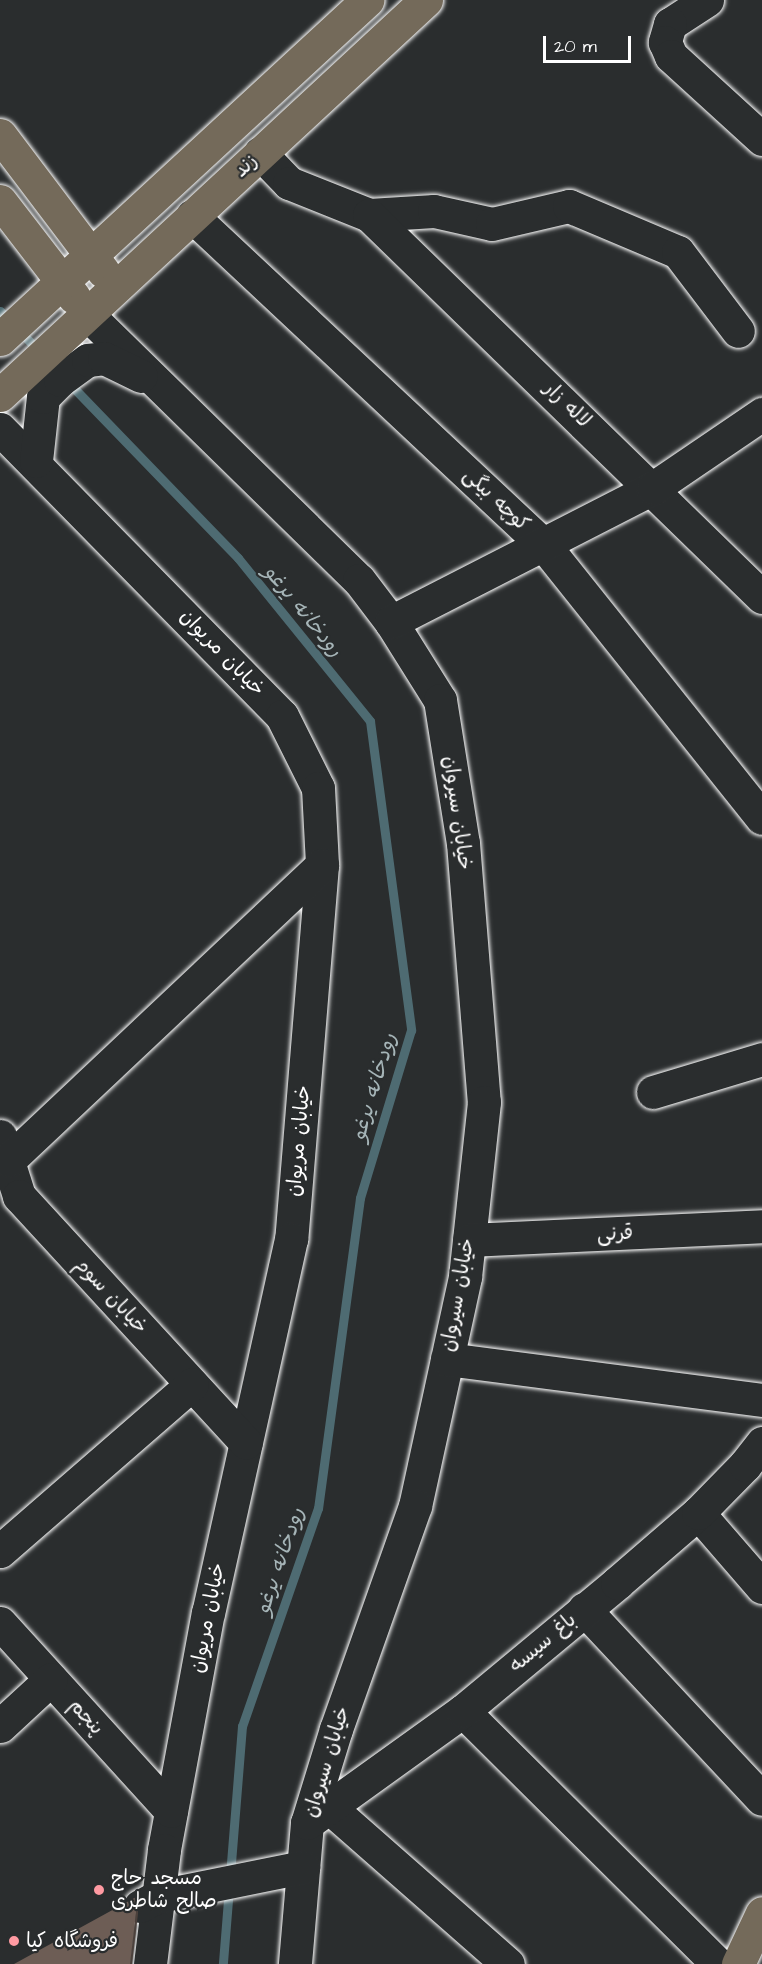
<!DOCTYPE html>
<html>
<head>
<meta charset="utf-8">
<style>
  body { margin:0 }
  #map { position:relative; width:762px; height:1964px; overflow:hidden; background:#2a2d2e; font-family:"Architects Daughter","Playpen Sans Arabic",sans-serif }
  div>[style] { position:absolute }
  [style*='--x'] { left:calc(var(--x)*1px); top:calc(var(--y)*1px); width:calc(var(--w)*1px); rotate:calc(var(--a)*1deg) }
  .stream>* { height:9px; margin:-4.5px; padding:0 4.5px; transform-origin:4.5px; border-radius:4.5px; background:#4e6b72 }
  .roads { filter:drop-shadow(0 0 2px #fff) drop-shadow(0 0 2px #fff) }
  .minor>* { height:33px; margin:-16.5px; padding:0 16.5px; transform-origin:16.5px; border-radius:16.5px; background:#2a2d2e }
  .major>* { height:33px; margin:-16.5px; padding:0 16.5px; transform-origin:16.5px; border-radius:16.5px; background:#746a5a }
  .shaded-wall>* { inset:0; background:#4c413c }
  .building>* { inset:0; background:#6d5d55 }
  .dots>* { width:16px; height:16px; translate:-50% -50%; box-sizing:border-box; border:3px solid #2a2d2e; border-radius:50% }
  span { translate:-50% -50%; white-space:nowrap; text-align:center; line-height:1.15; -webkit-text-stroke:4.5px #2a2d2e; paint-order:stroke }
  .street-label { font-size:20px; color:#fff }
  .poi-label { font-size:20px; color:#fff }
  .left { translate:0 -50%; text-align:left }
  .water-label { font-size:21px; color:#a6b5b8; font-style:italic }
  .scale { position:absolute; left:543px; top:36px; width:88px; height:27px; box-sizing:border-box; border:3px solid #fff; border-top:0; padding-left:8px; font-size:18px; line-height:21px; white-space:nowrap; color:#fff; -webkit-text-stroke:4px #2a2d2e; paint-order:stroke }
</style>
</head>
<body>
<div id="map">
  <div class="stream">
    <i style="--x:0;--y:311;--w:57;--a:45.7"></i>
    <i style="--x:68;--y:382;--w:245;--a:46"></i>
    <i style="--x:238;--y:558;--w:210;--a:51"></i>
    <i style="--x:370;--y:721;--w:312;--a:82.4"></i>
    <i style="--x:411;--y:1030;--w:176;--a:106.9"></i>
    <i style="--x:360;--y:1198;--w:313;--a:97.7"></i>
    <i style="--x:318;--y:1508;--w:231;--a:109.2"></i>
    <i style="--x:242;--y:1726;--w:239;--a:94.6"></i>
  </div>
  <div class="roads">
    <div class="minor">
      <i style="--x:707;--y:0;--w:44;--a:147"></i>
      <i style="--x:670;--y:24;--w:19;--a:106"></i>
      <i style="--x:665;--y:42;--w:15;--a:67"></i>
      <i style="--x:671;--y:56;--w:123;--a:42.4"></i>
      <i style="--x:260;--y:153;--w:42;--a:46"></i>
      <i style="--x:289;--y:183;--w:86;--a:21.8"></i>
      <i style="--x:369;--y:215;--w:65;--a:-3.5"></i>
      <i style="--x:434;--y:211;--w:59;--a:12.6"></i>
      <i style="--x:492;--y:224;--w:79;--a:-13.2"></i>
      <i style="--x:569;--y:206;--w:118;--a:22.9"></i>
      <i style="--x:678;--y:252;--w:99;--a:52.8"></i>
      <i style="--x:369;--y:215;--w:548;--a:44.19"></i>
      <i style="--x:192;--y:216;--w:482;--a:43.1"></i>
      <i style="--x:544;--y:545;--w:349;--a:51.4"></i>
      <i style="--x:86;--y:313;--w:382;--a:44.4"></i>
      <i style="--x:359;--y:580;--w:53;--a:52.7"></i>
      <i style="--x:391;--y:622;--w:92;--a:57.9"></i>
      <i style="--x:440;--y:700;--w:145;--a:80.9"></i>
      <i style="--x:463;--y:843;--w:260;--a:85.4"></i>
      <i style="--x:484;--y:1102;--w:176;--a:96.2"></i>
      <i style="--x:465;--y:1277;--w:234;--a:102.3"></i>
      <i style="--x:415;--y:1506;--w:237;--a:109.5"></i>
      <i style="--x:336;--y:1729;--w:98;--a:107.1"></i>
      <i style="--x:307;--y:1823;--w:142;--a:94.9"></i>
      <i style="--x:0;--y:429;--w:402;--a:45.5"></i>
      <i style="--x:282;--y:716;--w:80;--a:63.4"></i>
      <i style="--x:318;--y:788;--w:77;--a:87"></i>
      <i style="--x:322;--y:865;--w:375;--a:94.7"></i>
      <i style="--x:291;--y:1239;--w:382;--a:102.5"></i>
      <i style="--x:208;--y:1612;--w:242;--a:100.5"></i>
      <i style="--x:164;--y:1850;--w:115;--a:97"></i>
      <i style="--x:36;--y:461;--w:64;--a:-83.8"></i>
      <i style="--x:43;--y:397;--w:24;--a:-45"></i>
      <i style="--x:60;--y:380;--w:34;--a:-36"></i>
      <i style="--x:88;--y:360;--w:16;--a:-7"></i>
      <i style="--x:104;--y:358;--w:41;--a:25.9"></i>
      <i style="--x:391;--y:622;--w:294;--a:-27.1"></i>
      <i style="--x:653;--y:488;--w:132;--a:-34.2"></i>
      <i style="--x:653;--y:1092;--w:114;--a:-16.8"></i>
      <i style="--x:0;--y:1136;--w:63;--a:72.4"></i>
      <i style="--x:19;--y:1196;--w:335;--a:47.4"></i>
      <i style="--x:9;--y:1160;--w:430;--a:-43.3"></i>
      <i style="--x:469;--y:1240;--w:293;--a:-2.7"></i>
      <i style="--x:447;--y:1359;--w:318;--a:7.4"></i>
      <i style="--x:698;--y:1513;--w:98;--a:49.1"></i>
      <i style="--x:0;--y:1551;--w:254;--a:-41"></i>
      <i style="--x:584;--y:1609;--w:260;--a:46.9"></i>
      <i style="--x:0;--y:1623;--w:254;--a:47.7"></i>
      <i style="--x:463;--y:1711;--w:356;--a:44.8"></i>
      <i style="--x:0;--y:1726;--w:69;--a:-42.7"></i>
      <i style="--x:329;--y:1807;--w:238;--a:41.3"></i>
      <i style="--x:307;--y:1823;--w:192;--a:-35.7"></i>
      <i style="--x:463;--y:1711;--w:200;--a:-39.7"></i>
      <i style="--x:617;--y:1583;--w:107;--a:-40.8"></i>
      <i style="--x:698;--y:1513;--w:67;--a:-45.6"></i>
      <i style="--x:745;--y:1465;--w:28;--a:-52"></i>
      <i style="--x:140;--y:1906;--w:21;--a:-28"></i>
      <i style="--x:159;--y:1896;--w:147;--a:-11.4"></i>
    </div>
    <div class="major">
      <i style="--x:0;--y:135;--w:171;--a:52.9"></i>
      <i style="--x:0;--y:201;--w:121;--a:52.4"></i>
      <i style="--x:0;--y:339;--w:500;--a:-42.7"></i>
      <i style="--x:0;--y:395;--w:581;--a:-42.84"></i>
      <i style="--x:738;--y:1964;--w:56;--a:-64.8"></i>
    </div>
  </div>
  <div class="shaded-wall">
    <i style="clip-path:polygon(138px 1896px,138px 1914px,132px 1964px,130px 1964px)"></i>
  </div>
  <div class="building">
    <i style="clip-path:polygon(138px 1896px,130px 1964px,14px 1964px)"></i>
  </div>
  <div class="dots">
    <i style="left:99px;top:1890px;background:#ff9aa2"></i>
    <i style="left:14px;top:1941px;background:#ff9aa2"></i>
  </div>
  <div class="street-label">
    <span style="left:246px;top:166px;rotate:-43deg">زند</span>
    <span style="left:567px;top:405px;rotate:44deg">لاله زار</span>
    <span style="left:496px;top:500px;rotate:43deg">کوچه بیگی</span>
    <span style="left:222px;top:653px;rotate:46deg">خیابان مریوان</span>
    <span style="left:457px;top:813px;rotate:82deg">خیابان سیروان</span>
    <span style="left:299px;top:1141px;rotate:-85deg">خیابان مریوان</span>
    <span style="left:615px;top:1234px;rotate:-3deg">قرنی</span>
    <span style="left:458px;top:1295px;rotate:-80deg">خیابان سیروان</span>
    <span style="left:111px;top:1296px;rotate:47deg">خیابان سوم</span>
    <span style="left:208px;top:1618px;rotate:-79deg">خیابان مریوان</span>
    <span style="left:543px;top:1643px;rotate:-40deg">باغ سیسه</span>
    <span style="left:86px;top:1717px;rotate:48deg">پنجم</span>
    <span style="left:327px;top:1762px;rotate:-73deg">خیابان سیروان</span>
  </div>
  <div class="poi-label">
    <span class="left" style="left:111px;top:1890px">مسجد حاج<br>صالح شاطری</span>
    <span class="left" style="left:26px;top:1941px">فروشگاه کیا</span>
  </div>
  <div class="water-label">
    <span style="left:303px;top:611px;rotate:51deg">رودخانه یرغو</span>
    <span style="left:374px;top:1087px;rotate:-73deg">رودخانه یرغو</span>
    <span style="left:280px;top:1561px;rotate:-71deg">رودخانه یرغو</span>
  </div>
  <div class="scale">20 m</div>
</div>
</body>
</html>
